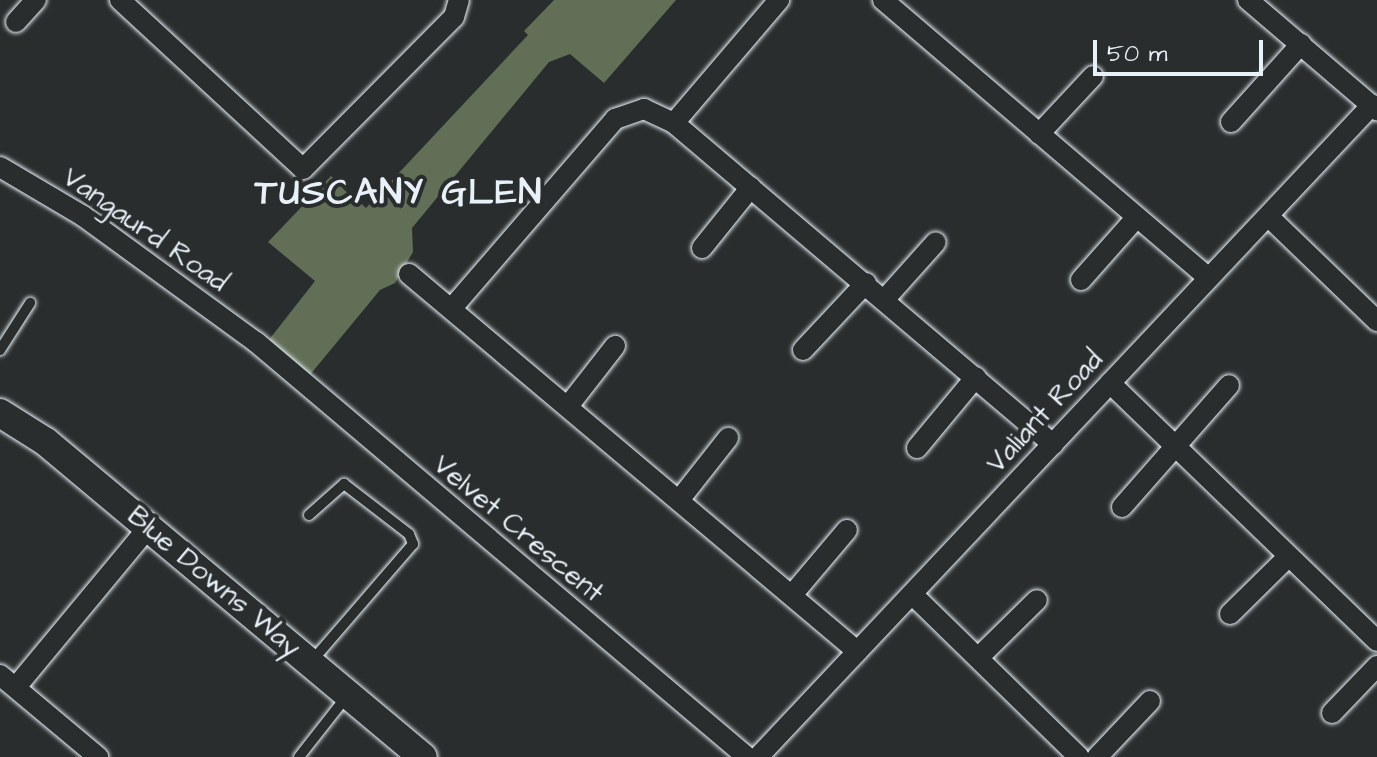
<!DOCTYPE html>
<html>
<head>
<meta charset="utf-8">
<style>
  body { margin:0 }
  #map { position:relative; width:1377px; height:757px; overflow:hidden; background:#2a2d2e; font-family:"Architects Daughter",sans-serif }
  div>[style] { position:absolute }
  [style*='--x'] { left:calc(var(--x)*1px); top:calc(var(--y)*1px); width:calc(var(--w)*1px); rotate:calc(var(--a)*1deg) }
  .green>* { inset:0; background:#616f57 }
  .roads { filter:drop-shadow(0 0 2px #e8f1f8) drop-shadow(0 0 2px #e8f1f8) }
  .lane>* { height:10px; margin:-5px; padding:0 5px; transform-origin:5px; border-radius:5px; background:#2a2d2e }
  .street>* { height:20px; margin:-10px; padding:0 10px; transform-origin:10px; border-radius:10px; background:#2a2d2e }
  .secondary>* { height:28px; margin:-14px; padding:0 14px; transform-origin:14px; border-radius:14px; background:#2a2d2e }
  span { translate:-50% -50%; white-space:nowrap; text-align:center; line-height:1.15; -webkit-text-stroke:8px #2a2d2e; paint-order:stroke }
  .street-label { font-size:28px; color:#e8f1f8 }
  .district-label { font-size:36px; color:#e8f1f8; font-weight:700; letter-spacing:2px }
  .scale { position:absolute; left:1093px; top:40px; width:170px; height:36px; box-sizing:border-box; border:4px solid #e8f1f8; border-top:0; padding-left:10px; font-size:24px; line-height:28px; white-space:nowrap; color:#e8f1f8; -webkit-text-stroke:6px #2a2d2e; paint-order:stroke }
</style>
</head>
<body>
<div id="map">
  <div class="green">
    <i style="clip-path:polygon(554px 0,676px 0,604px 83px,570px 54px,549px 62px,412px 228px,413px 252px,395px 283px,380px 290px,309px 376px,268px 341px,315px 281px,268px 242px,331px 176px,366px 208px,528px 35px,524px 31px)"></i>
  </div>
  <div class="roads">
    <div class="lane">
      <i style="--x:0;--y:350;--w:56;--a:-57.4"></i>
      <i style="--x:309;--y:515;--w:47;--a:-41.5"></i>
      <i style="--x:344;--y:484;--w:82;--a:37.6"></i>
      <i style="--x:409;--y:534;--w:11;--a:68"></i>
      <i style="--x:413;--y:544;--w:155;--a:130.8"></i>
      <i style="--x:299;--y:757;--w:78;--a:-51.8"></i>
    </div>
    <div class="street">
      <i style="--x:120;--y:0;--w:249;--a:42.7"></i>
      <i style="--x:303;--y:169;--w:214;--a:-45.2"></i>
      <i style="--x:454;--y:17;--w:18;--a:-74"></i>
      <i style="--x:883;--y:0;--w:428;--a:40.5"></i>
      <i style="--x:1248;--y:0;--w:170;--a:40.5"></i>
      <i style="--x:16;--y:22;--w:30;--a:-48"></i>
      <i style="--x:1231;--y:122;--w:105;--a:-48.1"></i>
      <i style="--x:674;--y:123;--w:162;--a:-49.5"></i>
      <i style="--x:1039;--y:134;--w:79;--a:-47"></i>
      <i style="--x:0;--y:167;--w:96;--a:30.6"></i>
      <i style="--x:83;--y:216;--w:214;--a:36.1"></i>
      <i style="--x:256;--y:342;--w:643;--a:40.2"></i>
      <i style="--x:1270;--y:218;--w:149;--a:43.9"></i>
      <i style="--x:702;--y:248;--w:78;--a:-51.2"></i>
      <i style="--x:409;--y:274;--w:586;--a:40.08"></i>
      <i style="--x:1081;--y:280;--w:84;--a:-48.4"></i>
      <i style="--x:885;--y:299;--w:76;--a:-48.2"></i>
      <i style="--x:452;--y:308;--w:250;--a:-49.2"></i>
      <i style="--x:615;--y:119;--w:31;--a:-19"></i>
      <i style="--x:644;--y:109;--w:33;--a:25"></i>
      <i style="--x:674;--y:123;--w:497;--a:40.3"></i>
      <i style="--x:803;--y:350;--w:92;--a:-46.8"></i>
      <i style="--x:1110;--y:383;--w:371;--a:44"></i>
      <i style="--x:569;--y:405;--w:75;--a:-52.1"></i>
      <i style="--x:917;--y:448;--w:92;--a:-50.3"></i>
      <i style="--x:680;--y:499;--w:78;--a:-51.8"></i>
      <i style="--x:1122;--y:507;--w:162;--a:-48.7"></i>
      <i style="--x:912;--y:594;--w:233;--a:44.3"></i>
      <i style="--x:792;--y:595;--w:85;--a:-49.8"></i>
      <i style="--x:1230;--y:614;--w:81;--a:-44.5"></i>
      <i style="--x:979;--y:657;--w:81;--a:-44.5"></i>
      <i style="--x:0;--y:675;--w:128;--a:39.9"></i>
      <i style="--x:16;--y:687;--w:208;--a:-50.3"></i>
      <i style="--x:1332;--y:713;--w:65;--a:-46.2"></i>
      <i style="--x:758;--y:757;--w:896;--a:-46.72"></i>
      <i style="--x:1097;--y:757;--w:77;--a:-46.6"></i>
    </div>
    <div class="secondary">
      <i style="--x:0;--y:413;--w:54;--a:32.2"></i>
      <i style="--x:46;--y:442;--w:491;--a:39.9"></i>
    </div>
  </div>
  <div class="street-label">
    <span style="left:145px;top:230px;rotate:35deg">Vangaurd Road</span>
    <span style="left:1045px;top:412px;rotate:-47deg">Valiant Road</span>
    <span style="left:518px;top:529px;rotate:40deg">Velvet Crescent</span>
    <span style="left:214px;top:582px;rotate:40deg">Blue Downs Way</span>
  </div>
  <div class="district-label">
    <span style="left:399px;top:193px">TUSCANY GLEN</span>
  </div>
  <div class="scale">50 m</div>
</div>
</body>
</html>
